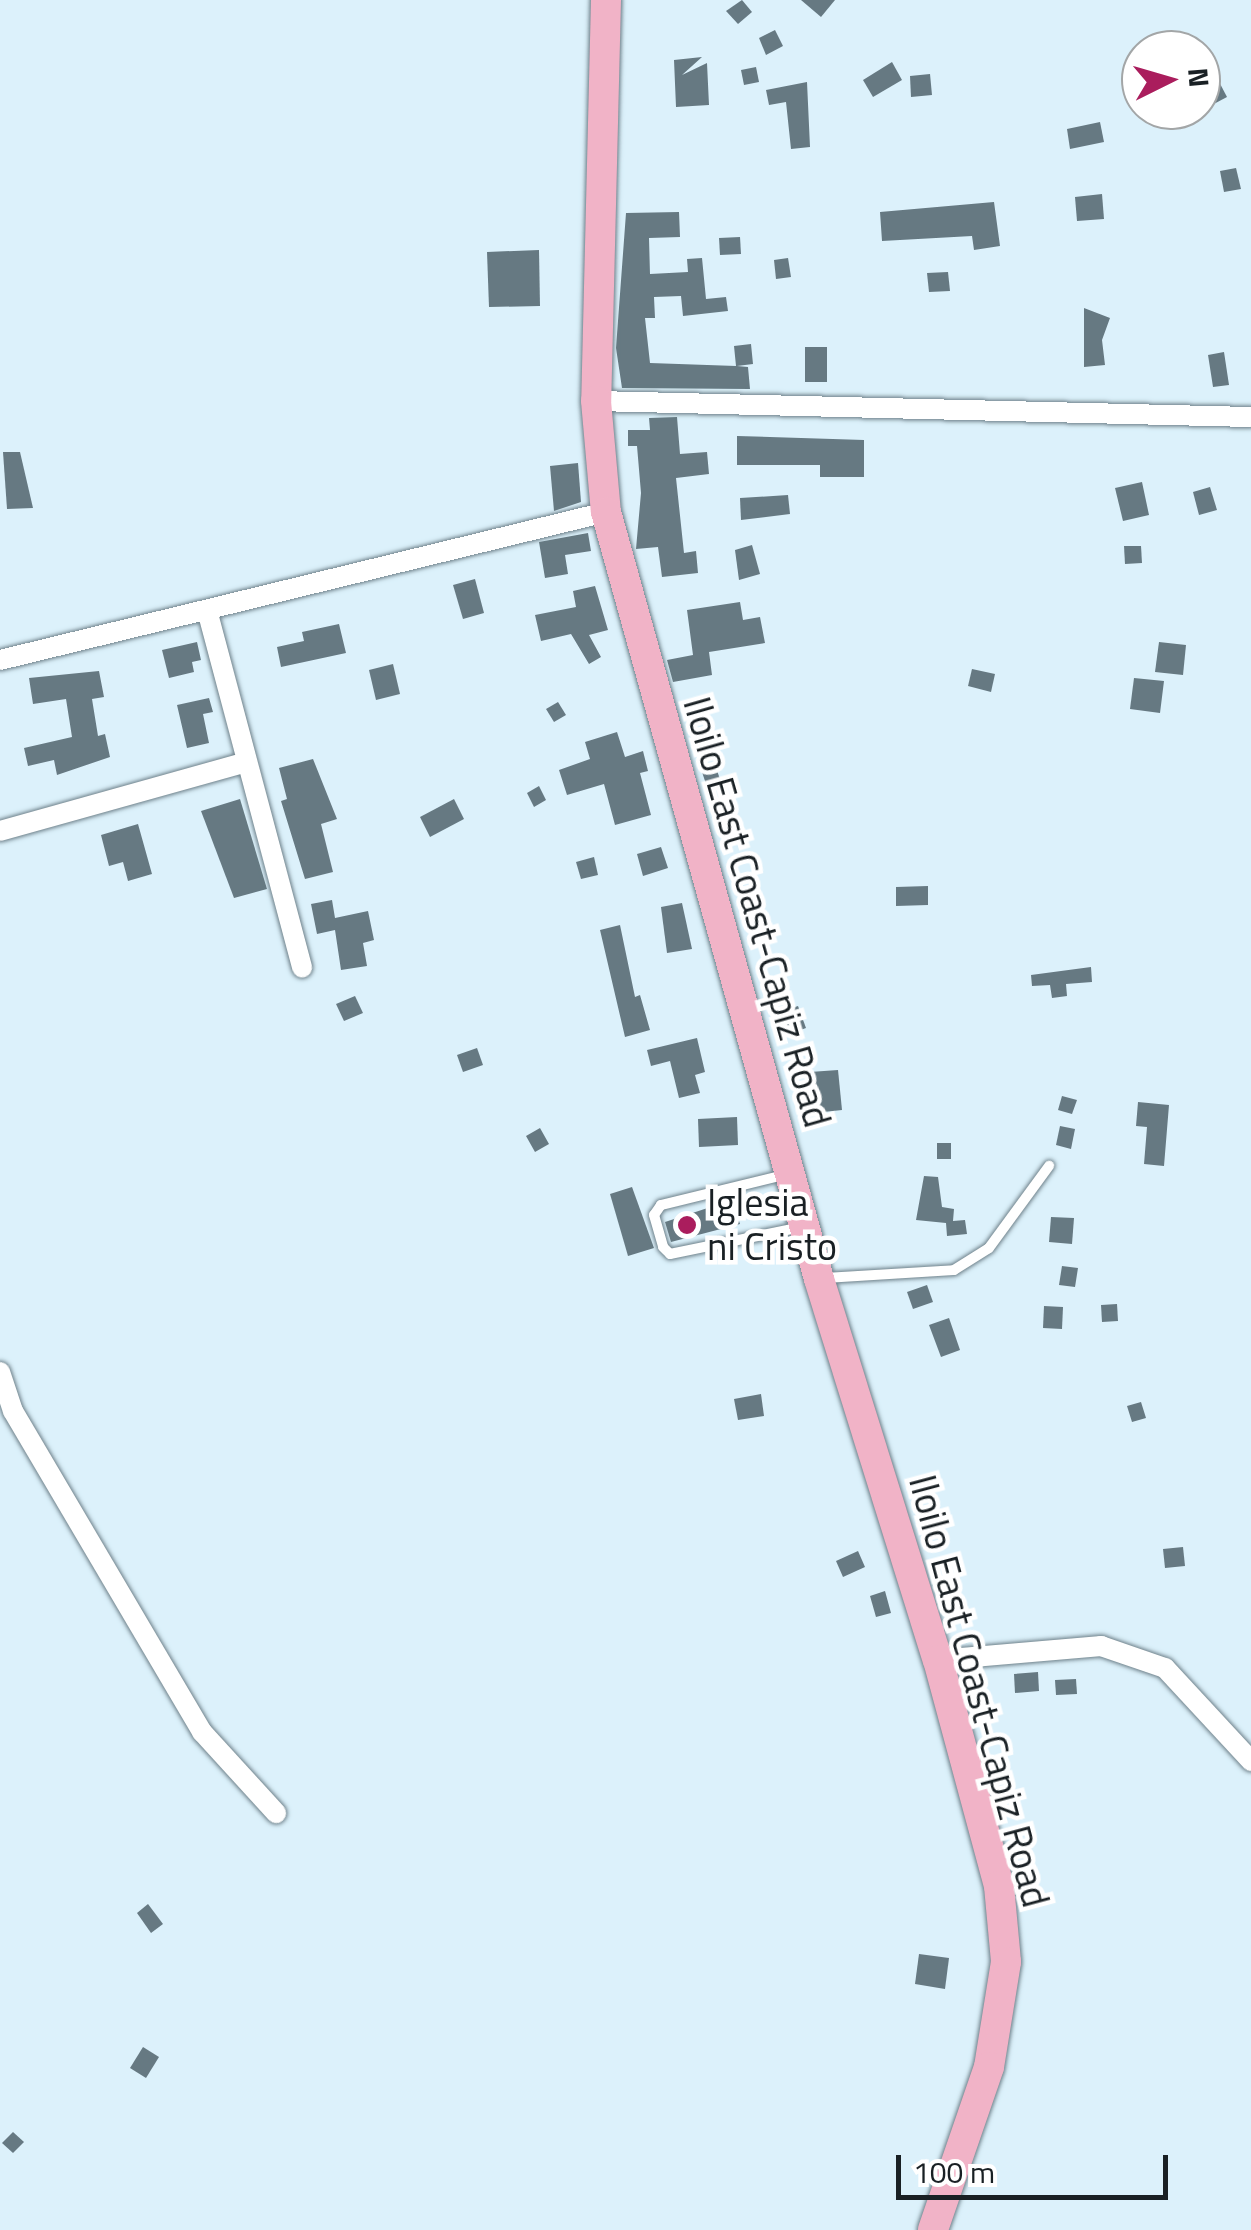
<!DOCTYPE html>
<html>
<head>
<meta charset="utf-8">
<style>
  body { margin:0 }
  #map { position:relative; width:1251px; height:2230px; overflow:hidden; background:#dcf1fb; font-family:"Titillium Web",sans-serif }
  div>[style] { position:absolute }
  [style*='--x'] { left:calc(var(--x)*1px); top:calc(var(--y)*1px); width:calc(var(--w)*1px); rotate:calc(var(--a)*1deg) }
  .building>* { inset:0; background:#667982 }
  .roads { filter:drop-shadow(0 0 2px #6e818a) drop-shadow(0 0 2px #6e818a) }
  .lane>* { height:10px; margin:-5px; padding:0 5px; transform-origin:5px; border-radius:5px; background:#fff }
  .street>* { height:20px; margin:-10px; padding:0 10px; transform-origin:10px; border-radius:10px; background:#fff }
  .primary>* { height:30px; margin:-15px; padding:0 15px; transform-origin:15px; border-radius:15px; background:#f1b3c7 }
  .dots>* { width:28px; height:28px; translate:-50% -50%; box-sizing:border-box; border:5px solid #fff; border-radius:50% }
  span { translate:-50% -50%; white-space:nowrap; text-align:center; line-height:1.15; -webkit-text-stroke:9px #fff; paint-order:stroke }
  .street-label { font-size:38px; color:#192024 }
  .poi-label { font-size:38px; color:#192024 }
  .left { translate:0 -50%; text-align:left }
  .north { position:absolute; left:1121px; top:30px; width:100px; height:100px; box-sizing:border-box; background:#fff; border:2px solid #a3a6a7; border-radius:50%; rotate:85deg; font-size:28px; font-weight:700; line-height:40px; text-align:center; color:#192024 }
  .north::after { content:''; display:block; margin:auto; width:35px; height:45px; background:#aa1d5d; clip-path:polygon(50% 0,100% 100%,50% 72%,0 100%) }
  .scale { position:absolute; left:896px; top:2155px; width:272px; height:45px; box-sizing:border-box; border:5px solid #192024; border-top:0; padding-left:12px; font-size:30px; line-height:35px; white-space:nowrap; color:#192024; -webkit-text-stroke:8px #fff; paint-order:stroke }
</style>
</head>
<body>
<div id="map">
  <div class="building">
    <i style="clip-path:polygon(742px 0,752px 12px,738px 24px,726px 11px)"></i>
    <i style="clip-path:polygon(801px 0,835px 0,821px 17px)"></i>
    <i style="clip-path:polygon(775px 30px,783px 46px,766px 55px,759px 38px)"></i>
    <i style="clip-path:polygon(702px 57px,682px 75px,707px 63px,709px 105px,676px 107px,674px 60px)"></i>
    <i style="clip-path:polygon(892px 62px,902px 80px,873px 97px,863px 80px)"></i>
    <i style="clip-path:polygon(756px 67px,759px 82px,744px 85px,741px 70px)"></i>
    <i style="clip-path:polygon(930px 74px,932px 95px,911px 97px,910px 76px)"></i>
    <i style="clip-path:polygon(1216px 76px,1227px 97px,1210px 106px,1201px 85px)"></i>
    <i style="clip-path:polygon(807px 82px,810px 147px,791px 149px,786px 102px,769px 105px,766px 90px)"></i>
    <i style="clip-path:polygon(1100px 122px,1104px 142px,1070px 149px,1067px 129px)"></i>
    <i style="clip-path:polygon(1236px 168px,1241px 189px,1224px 192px,1220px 171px)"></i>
    <i style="clip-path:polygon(1102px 194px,1104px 219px,1077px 221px,1075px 197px)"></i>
    <i style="clip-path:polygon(994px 202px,1000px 246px,974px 250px,972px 236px,882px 241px,880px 212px)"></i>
    <i style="clip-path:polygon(679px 212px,680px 237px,649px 238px,650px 274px,688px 272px,687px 259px,702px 258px,706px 299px,726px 297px,728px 311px,683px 316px,681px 296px,654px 297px,655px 318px,645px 318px,650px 363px,736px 366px,734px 346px,751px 344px,753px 364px,737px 366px,748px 367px,750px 389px,622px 388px,616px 348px,626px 213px)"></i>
    <i style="clip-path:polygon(740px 237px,741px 254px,720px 255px,719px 238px)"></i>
    <i style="clip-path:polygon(539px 250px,540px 306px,489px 307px,487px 252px)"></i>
    <i style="clip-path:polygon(788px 258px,791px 277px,776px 279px,774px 260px)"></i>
    <i style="clip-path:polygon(948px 272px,950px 291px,929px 292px,927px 273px)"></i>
    <i style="clip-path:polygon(1084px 308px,1110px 318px,1102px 340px,1105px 365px,1084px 367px)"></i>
    <i style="clip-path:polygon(805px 347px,827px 347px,827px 382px,805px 382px)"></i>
    <i style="clip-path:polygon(1224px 352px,1229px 385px,1213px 387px,1208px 355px)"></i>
    <i style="clip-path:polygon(677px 417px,680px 454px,707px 452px,709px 474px,676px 478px,684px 553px,696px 551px,698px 573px,662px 577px,658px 547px,636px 549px,641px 493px,637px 446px,628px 446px,628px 430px,650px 430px,649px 418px)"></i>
    <i style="clip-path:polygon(737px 436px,864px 440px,864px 477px,820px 477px,820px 465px,737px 465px)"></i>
    <i style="clip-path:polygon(3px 452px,20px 452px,33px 508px,7px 509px)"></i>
    <i style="clip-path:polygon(578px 463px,581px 502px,554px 511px,550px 466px)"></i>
    <i style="clip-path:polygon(1142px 482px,1149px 515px,1123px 521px,1115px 488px)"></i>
    <i style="clip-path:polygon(1210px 487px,1217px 510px,1199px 515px,1193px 492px)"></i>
    <i style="clip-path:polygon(788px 495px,790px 514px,741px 520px,740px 498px)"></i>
    <i style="clip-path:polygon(588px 533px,591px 551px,565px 555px,568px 574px,545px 578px,539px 542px)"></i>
    <i style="clip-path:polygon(752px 545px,760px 574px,739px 580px,735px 550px)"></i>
    <i style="clip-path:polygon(1124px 546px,1141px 546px,1142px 563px,1125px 564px)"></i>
    <i style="clip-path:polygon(475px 579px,484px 613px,463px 619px,453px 585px)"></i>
    <i style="clip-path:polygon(595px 586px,608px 630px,589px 635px,601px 657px,589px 664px,571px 634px,541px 641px,535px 615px,576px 607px,573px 591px)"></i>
    <i style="clip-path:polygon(740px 602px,743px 620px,760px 617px,765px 643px,709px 652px,712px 675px,673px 682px,667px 660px,693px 655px,687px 610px)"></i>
    <i style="clip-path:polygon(339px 624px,346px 653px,281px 667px,277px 647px,304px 641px,302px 632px)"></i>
    <i style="clip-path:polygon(197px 642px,201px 660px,192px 662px,194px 672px,169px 678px,162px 650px)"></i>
    <i style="clip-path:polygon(1159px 642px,1186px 645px,1183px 675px,1155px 672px)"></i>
    <i style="clip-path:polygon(393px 664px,400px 694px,376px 700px,369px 670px)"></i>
    <i style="clip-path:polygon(972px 669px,995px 674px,991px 692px,968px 686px)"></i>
    <i style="clip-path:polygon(99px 671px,104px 697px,92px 699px,98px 736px,105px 734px,110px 757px,57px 775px,54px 760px,28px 766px,24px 748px,72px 737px,66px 699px,33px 704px,29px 678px)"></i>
    <i style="clip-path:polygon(1134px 678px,1164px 681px,1160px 713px,1130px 709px)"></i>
    <i style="clip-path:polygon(209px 698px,213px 712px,203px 714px,209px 743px,187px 748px,177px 705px)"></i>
    <i style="clip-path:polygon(558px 702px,566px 715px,554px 722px,546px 709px)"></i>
    <i style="clip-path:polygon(617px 732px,625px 757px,643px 751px,648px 771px,640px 773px,651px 815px,615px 825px,604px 784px,567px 795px,559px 770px,590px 759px,585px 742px)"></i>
    <i style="clip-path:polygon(313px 759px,337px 819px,321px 824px,333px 872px,305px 879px,281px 801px,287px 799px,279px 768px)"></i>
    <i style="clip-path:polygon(714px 762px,721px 782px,707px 787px,700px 766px)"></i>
    <i style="clip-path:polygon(539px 786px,546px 800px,534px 807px,527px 793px)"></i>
    <i style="clip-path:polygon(240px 799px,267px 889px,234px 898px,201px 811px)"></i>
    <i style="clip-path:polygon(454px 799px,464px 819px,430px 837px,420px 817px)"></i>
    <i style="clip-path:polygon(138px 824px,152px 874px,128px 881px,123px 862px,109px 866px,101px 835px)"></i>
    <i style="clip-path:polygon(661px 847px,668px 868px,643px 876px,637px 854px)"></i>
    <i style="clip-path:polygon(594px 857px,598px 875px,581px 879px,576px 862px)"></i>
    <i style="clip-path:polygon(928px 886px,928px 905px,896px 906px,896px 887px)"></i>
    <i style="clip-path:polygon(332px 900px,335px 918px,368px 911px,374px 940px,363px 943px,367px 966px,341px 970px,335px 930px,317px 934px,311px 904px)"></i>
    <i style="clip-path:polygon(682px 903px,692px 949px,667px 953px,661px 907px)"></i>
    <i style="clip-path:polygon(620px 925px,635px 997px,640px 995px,650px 1030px,625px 1037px,600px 930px)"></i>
    <i style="clip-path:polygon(1091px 967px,1092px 982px,1066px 984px,1067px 996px,1052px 998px,1050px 985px,1032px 986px,1031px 975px)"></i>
    <i style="clip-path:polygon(355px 996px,363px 1013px,344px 1021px,336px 1004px)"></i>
    <i style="clip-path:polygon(798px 1006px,806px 1028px,784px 1036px,777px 1013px)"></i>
    <i style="clip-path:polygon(697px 1038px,705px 1072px,695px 1075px,700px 1093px,679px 1098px,670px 1061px,651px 1066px,647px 1050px)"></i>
    <i style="clip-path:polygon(477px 1048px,483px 1065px,463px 1072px,457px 1055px)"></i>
    <i style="clip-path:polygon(838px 1070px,842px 1110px,814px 1113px,810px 1072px)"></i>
    <i style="clip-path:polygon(1062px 1096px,1077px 1100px,1072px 1114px,1058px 1110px)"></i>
    <i style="clip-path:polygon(1138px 1102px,1169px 1105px,1164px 1166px,1144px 1164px,1147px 1127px,1136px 1126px)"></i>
    <i style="clip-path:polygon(737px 1117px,738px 1145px,699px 1147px,698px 1119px)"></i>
    <i style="clip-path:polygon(1060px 1126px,1075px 1129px,1071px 1149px,1056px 1145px)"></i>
    <i style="clip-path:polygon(540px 1128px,549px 1144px,535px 1152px,526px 1136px)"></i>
    <i style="clip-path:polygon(937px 1143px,951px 1143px,951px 1159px,937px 1159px)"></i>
    <i style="clip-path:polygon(924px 1176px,938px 1177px,942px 1207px,954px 1209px,953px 1221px,965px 1220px,967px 1234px,947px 1236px,946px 1223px,916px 1220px)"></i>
    <i style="clip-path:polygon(632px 1187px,654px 1248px,628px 1256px,610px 1194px)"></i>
    <i style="clip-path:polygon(732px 1200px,740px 1224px,671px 1242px,665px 1222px)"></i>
    <i style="clip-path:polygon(1051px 1217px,1074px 1218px,1072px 1244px,1049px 1242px)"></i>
    <i style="clip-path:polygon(1062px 1266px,1078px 1268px,1075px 1287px,1059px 1285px)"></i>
    <i style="clip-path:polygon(927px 1285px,933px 1302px,913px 1309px,907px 1292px)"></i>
    <i style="clip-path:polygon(1117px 1304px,1118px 1321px,1102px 1322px,1101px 1305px)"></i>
    <i style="clip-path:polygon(1044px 1306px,1063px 1307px,1062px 1329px,1043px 1328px)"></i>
    <i style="clip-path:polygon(949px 1318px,960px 1350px,941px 1357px,929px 1325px)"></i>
    <i style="clip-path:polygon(761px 1394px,764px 1416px,738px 1420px,734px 1399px)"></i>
    <i style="clip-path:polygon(1141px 1402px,1146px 1418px,1132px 1422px,1127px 1406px)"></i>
    <i style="clip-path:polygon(1183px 1547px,1185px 1566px,1165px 1568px,1163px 1549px)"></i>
    <i style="clip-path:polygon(858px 1551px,865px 1567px,843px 1577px,836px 1561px)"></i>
    <i style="clip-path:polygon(885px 1591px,891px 1613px,876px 1617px,870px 1596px)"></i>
    <i style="clip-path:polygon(1038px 1672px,1039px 1691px,1015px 1693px,1014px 1674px)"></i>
    <i style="clip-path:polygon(1076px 1679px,1077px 1694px,1056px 1695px,1055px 1680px)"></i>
    <i style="clip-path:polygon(148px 1904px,163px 1924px,151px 1933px,137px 1913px)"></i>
    <i style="clip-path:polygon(919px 1954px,949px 1958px,945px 1989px,915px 1984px)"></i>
    <i style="clip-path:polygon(143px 2047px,159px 2057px,146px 2078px,130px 2068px)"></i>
    <i style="clip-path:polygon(13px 2132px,24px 2142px,13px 2153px,2px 2143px)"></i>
  </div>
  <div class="roads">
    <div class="lane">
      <i style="--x:788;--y:1174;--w:131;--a:166.3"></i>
      <i style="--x:661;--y:1205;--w:12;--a:125"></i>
      <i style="--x:654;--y:1215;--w:33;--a:74"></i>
      <i style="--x:663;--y:1247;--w:10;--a:45"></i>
      <i style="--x:670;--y:1254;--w:135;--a:-11.6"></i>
      <i style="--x:825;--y:1278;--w:129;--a:-3.5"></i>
      <i style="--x:954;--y:1270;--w:41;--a:-32.2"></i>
      <i style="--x:989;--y:1248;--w:102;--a:-53.8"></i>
    </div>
    <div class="street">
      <i style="--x:596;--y:401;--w:655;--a:1.4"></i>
      <i style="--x:207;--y:610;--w:370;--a:75.1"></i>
      <i style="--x:0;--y:660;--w:624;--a:-13.72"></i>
      <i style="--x:0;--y:831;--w:256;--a:-15.6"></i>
      <i style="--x:0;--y:1372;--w:41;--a:71.6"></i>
      <i style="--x:13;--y:1411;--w:373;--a:59.5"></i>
      <i style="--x:202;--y:1732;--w:110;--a:47.6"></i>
      <i style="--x:938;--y:1660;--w:164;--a:-4.9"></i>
      <i style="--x:1101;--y:1646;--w:68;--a:19"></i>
      <i style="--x:1165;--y:1668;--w:127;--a:47.2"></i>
    </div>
    <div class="primary">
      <i style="--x:606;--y:0;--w:401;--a:91.4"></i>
      <i style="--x:596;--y:401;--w:111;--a:84.9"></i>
      <i style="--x:606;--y:512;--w:796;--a:74.48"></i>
      <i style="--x:819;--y:1279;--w:399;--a:72.7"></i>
      <i style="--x:938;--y:1660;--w:234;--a:74.9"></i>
      <i style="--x:999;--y:1886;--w:76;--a:84.7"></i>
      <i style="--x:1006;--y:1962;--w:106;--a:99.2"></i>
      <i style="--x:989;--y:2067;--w:172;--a:109"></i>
    </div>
  </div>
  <div class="dots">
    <i style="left:687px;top:1225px;background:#aa1d5d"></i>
  </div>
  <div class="street-label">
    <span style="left:757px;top:912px;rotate:74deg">Iloilo East Coast-Capiz Road</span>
    <span style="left:979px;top:1691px;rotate:75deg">Iloilo East Coast-Capiz Road</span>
  </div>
  <div class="poi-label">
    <span class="left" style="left:707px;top:1225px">Iglesia<br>ni Cristo</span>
  </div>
  <div class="north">N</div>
  <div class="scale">100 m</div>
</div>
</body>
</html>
